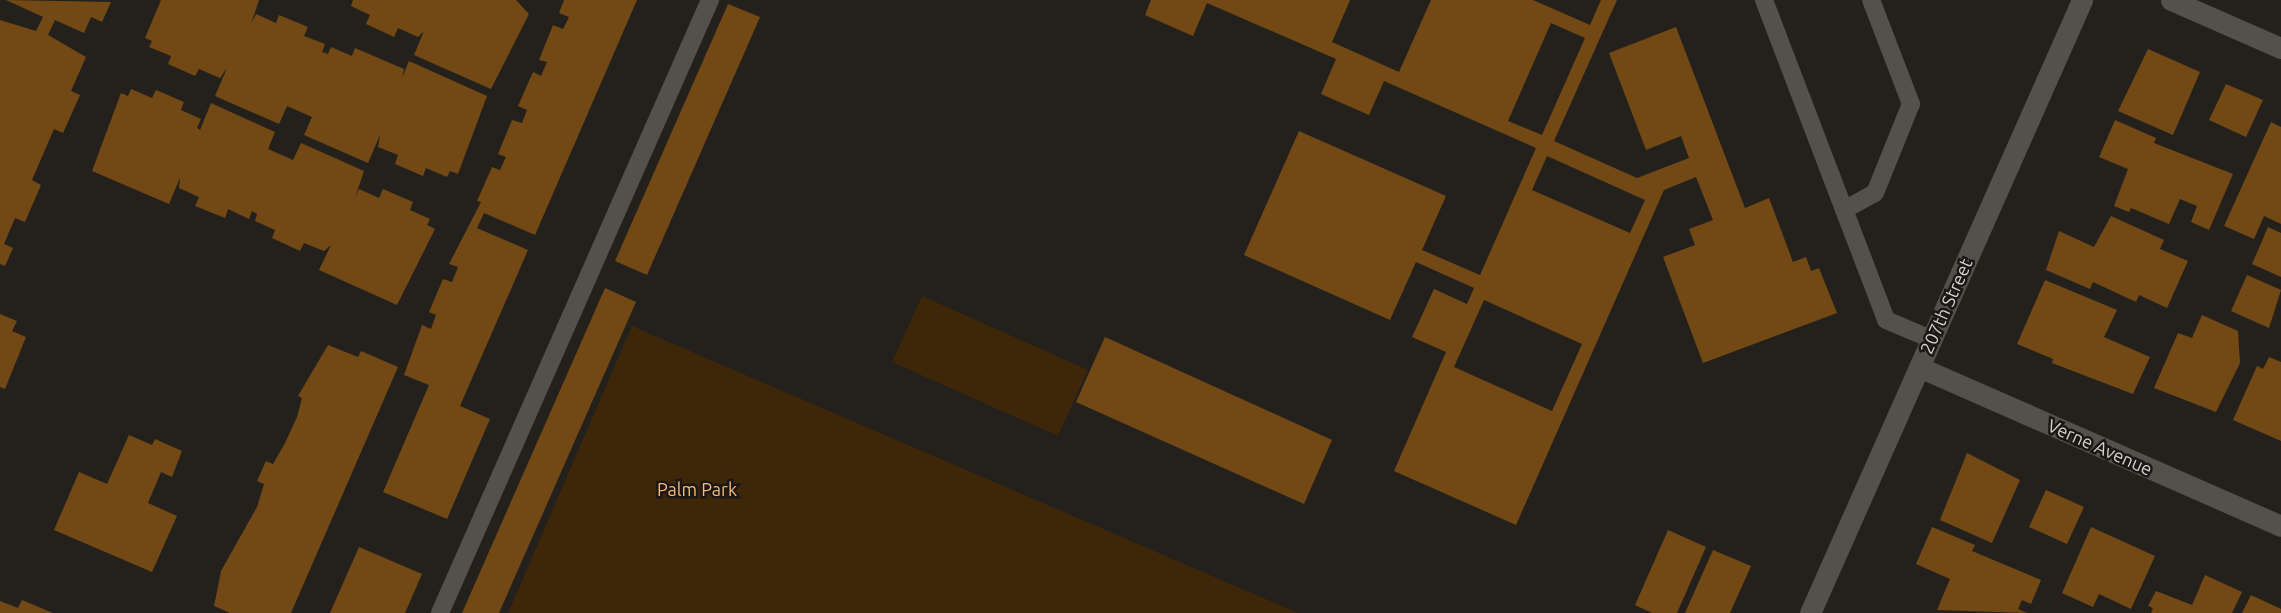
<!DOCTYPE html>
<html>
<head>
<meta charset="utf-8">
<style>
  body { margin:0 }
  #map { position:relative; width:2281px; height:613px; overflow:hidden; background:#24211d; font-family:Ubuntu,sans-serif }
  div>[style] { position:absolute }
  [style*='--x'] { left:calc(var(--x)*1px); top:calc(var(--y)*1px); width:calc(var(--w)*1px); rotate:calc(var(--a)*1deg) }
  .green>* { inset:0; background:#3e2609 }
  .building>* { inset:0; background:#724915 }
  .lane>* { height:18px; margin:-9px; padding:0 9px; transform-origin:9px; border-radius:9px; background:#54504c }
  .street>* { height:21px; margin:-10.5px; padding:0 10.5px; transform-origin:10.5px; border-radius:10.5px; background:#54504c }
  span { translate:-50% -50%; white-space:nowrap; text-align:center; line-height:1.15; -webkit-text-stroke:5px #1b1714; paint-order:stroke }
  .street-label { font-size:18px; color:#d6d3d1 }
  .park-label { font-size:18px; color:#f7ba77 }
</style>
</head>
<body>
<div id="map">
  <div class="green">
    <i style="clip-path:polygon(922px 296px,1088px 370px,1058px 436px,892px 362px)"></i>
    <i style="clip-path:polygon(632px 326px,1298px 613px,508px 613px)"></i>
  </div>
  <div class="building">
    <i style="clip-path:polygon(6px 0,111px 2px,102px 22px,91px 17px,84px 33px,55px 20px,48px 35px,86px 57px,71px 91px,80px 95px,63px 133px,54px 129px,32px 180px,41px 185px,25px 222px,15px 218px,4px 244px,13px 248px,5px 266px,0 264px,0 20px,36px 31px,43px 17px)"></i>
    <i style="clip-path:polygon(161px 0,259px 0,251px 24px,256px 14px,276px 23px,279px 15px,308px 27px,304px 36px,325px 44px,322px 52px,328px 54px,331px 47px,352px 56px,355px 48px,404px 69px,402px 78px,409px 61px,487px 96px,458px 174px,450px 171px,447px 177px,426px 168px,423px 176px,395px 164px,398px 155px,378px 147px,380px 135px,368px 163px,304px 135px,312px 117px,287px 106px,279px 124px,215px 96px,227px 68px,220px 78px,199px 69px,195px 76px,168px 64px,171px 56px,149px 47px,152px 41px,145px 38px)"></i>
    <i style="clip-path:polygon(353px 0,516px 0,529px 14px,491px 89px,414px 55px,424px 31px,418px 37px,398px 28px,394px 37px,366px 24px,370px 15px,351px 6px)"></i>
    <i style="clip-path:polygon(564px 0,637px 0,535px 235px,484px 213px,477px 228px,528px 250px,460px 406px,490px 419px,447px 519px,383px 492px,429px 385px,404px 375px,422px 325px,431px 329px,436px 315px,429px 312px,443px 279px,452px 282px,458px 267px,449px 264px,481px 202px,477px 201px,492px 167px,500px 170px,506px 157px,498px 154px,512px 120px,522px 123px,527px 110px,518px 106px,533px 72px,541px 76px,547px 62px,539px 60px,553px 25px,563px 29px,569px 17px,559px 13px)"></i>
    <i style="clip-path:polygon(evenodd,1151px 0,1350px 0,1332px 42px,1399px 72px,1431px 0,1533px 0,1590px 25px,1601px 0,1617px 0,1554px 141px,1637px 178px,1689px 158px,1681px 136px,1646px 150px,1609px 53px,1676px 27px,1745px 208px,1769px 198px,1793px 262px,1806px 257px,1811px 271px,1819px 268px,1837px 313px,1703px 363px,1663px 257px,1695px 245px,1689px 229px,1713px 220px,1696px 177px,1664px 190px,1516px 525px,1394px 471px,1446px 352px,1412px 337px,1434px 289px,1467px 304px,1474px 288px,1416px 262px,1390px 320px,1244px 255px,1299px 131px,1446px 196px,1422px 250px,1480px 275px,1536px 148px,1384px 81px,1369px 115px,1321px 94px,1336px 59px,1207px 3px,1193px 36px,1145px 15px,1151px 0,1551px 23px,1585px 38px,1542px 135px,1508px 121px,1551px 23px,1151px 0,1547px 156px,1645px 200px,1630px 233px,1532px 190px,1547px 156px,1151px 0,1484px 300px,1582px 344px,1552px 411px,1454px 367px,1484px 300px)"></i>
    <i style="clip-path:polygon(728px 4px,760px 17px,647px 275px,615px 261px)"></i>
    <i style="clip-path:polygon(2148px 49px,2200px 72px,2173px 135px,2118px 111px)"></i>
    <i style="clip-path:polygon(2226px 84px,2263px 100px,2246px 137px,2209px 120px)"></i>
    <i style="clip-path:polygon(131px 89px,152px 98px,156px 90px,184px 102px,181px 110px,201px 119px,197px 128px,200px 130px,211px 103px,275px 132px,268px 149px,293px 160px,301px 143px,364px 171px,355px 198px,359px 189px,379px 198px,383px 189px,413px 202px,410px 210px,430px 219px,427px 225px,435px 229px,397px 305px,319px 270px,331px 245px,324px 251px,304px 243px,300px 251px,272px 238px,275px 230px,255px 221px,257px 214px,252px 211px,249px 219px,228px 209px,225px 218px,195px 206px,199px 197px,179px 188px,180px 178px,169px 204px,92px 171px,121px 93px,128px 96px)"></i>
    <i style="clip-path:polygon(2115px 120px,2156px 138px,2154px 143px,2233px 174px,2209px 230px,2191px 222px,2197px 206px,2180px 199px,2169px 224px,2131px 208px,2129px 212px,2114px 206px,2128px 169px,2099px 157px)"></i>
    <i style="clip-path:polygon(2271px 122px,2281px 127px,2281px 224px,2264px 216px,2254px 239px,2224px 226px)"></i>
    <i style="clip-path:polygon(2111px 216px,2164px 240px,2160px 249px,2188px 261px,2167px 308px,2139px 295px,2136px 302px,2093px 282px,2090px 289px,2046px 270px,2059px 231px,2094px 247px)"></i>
    <i style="clip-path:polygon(2268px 227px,2281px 233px,2281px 277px,2252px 264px)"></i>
    <i style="clip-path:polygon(2247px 275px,2281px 290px,2269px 328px,2231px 311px)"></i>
    <i style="clip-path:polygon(2045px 280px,2117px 310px,2104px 337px,2150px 357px,2133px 394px,2052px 363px,2053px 359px,2017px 344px)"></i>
    <i style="clip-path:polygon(605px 288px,636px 302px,499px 613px,462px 613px)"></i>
    <i style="clip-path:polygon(0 314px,17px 321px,12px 331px,26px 337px,5px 389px,0 387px)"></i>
    <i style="clip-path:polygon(2202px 315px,2238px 331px,2240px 363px,2216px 412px,2154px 388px,2178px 333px,2192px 338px)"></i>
    <i style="clip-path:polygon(1105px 337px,1332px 440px,1304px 504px,1076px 402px)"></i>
    <i style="clip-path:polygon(328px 345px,358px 357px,361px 351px,398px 367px,291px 613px,230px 613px,214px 606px,221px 571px,257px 507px,264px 484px,257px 481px,266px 461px,273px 464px,285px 443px,297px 417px,302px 398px,298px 396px)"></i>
    <i style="clip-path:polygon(2269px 357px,2281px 362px,2281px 441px,2233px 420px,2257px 366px,2263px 369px)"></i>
    <i style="clip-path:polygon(129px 435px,152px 445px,155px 439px,182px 451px,172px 477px,161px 472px,148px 503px,177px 516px,152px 572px,54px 530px,79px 472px,107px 484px)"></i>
    <i style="clip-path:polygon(1967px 453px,2020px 480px,1992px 543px,1940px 520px)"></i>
    <i style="clip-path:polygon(2046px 490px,2084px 507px,2067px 544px,2029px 527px)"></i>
    <i style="clip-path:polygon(1932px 527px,1975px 545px,1972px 551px,2041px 580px,2031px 604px,2022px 600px,2018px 609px,2027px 613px,1937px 610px,1950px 579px,1916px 564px)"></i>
    <i style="clip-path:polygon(2091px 527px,2155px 556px,2131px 609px,2099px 594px,2093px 607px,2062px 593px)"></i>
    <i style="clip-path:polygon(1668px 530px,1706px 547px,1677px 613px,1652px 613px,1635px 605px)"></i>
    <i style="clip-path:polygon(359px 547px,422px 574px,405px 613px,330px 613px)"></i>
    <i style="clip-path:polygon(1713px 550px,1751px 566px,1730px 613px,1685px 613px)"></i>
    <i style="clip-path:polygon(2205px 575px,2242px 592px,2232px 613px,2151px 613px,2153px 608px,2148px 606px,2156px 591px,2192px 605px)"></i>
    <i style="clip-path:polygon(2251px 595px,2281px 609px,2281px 613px,2242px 613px)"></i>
    <i style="clip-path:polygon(22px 600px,53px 613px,0 613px,0 601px,18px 608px)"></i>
  </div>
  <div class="lane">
    <i style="--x:1764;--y:0;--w:342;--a:69.1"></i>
    <i style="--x:1886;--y:320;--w:49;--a:22.9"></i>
    <i style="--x:1844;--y:210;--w:35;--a:-29"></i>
    <i style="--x:1875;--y:193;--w:96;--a:-68"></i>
    <i style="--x:1911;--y:104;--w:111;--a:-111"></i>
    <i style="--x:440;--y:613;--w:670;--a:-66.23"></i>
  </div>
  <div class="street">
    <i style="--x:2171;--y:0;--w:120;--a:23.6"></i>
    <i style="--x:1919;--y:367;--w:395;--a:23.7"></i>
    <i style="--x:1810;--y:613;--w:671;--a:-66.07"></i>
  </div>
  <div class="street-label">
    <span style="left:1946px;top:306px;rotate:-66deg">207th Street</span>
    <span style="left:2100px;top:447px;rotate:24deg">Verne Avenue</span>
  </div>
  <div class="park-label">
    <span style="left:697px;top:489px">Palm Park</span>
  </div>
</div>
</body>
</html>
